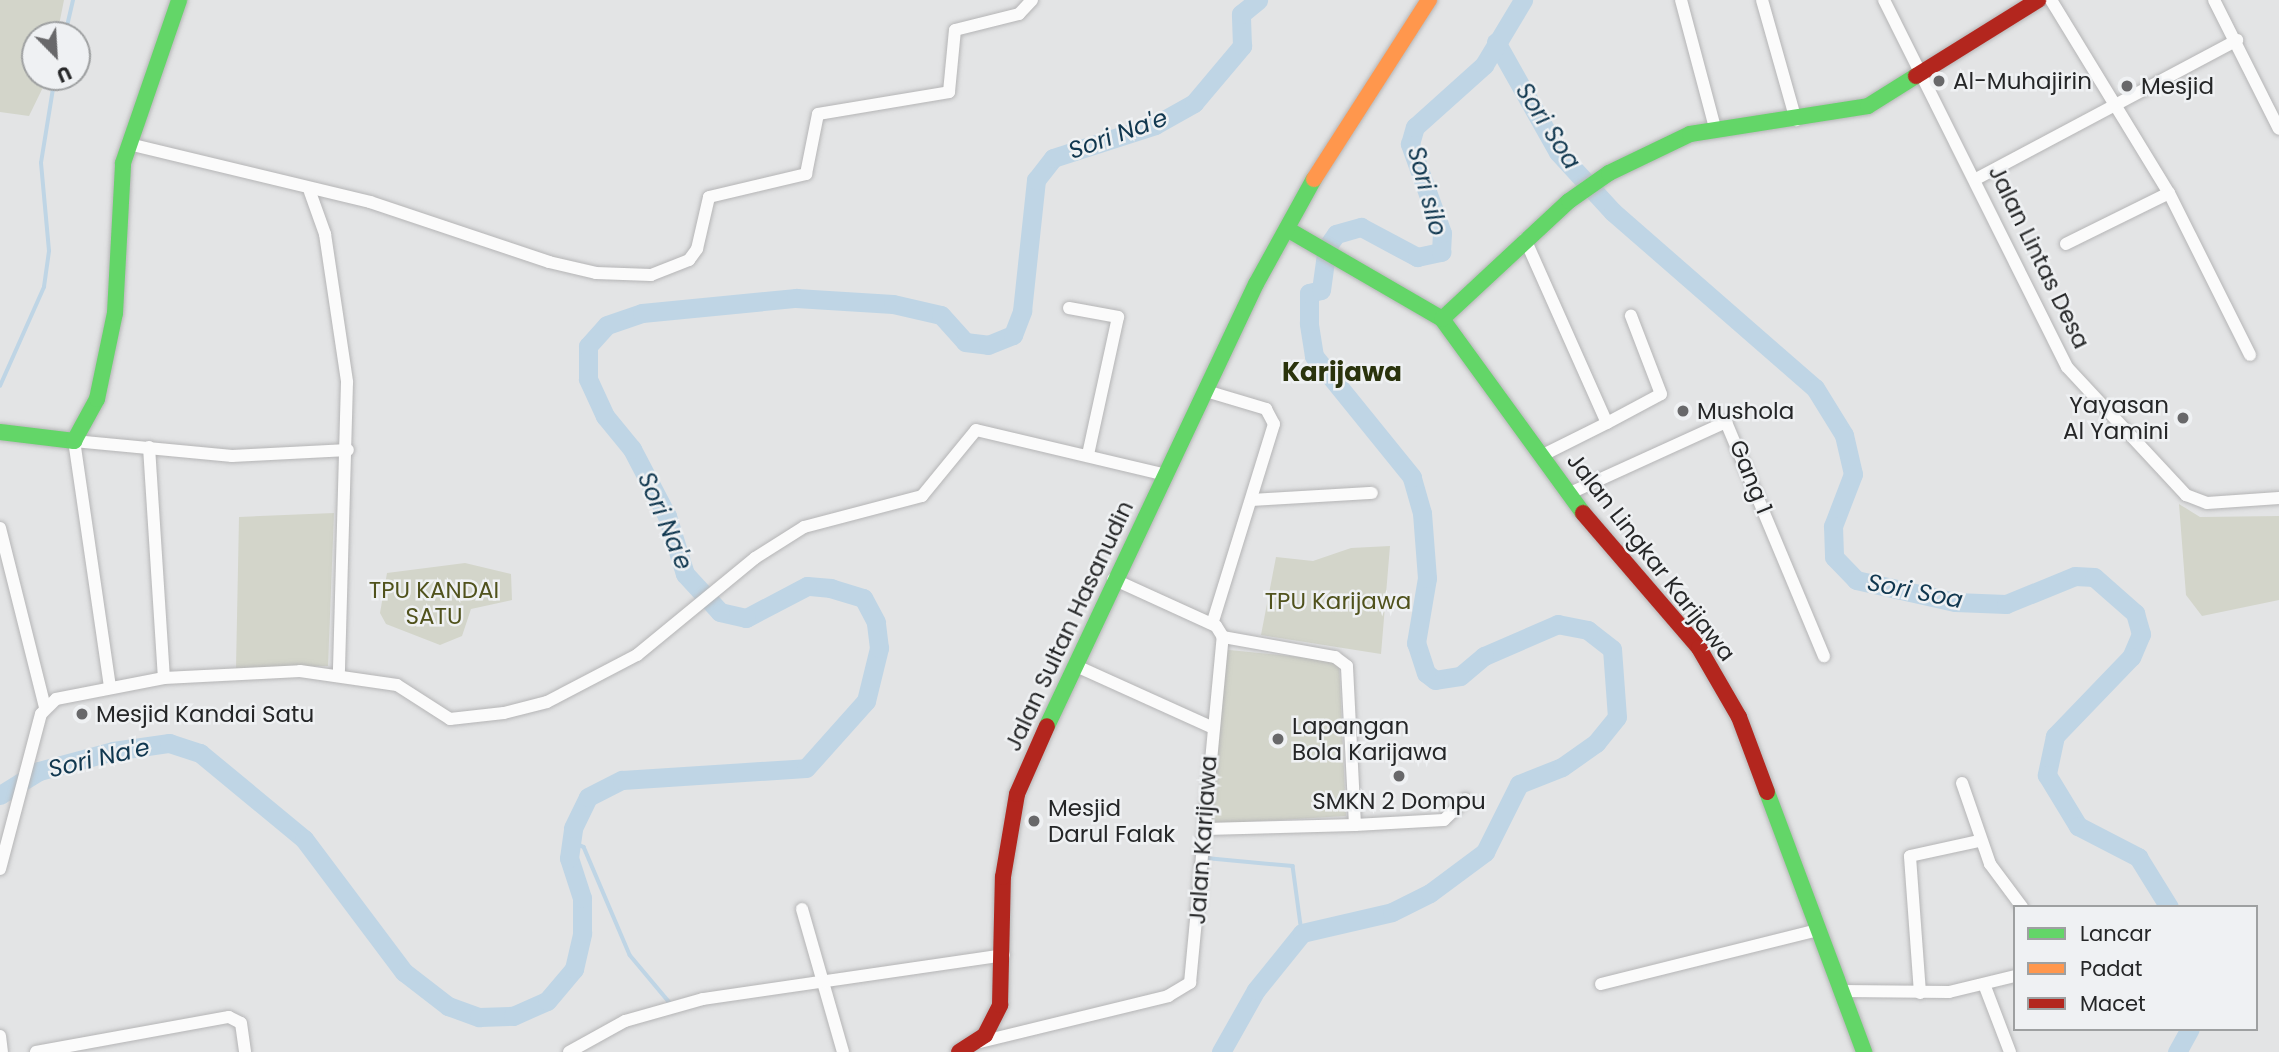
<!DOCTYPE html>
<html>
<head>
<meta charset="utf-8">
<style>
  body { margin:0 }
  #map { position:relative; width:2279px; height:1052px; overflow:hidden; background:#e3e4e5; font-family:Poppins,sans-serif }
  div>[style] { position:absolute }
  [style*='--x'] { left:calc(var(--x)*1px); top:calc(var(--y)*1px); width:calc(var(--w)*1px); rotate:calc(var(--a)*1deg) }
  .green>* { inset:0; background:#d3d5ca }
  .stream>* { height:3.5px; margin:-1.75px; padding:0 1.75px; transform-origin:1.75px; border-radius:1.75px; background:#bfd5e5 }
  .river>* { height:19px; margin:-9.5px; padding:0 9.5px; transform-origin:9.5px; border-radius:9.5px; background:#bfd5e5 }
  .roads { filter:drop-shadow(0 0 2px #b5b5b6) drop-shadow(0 0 2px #b5b5b6) }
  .street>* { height:12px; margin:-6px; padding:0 6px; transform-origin:6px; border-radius:6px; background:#fbfbfb }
  .fast>* { height:16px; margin:-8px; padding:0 8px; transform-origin:8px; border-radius:8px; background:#63d668 }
  .slow>* { height:16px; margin:-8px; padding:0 8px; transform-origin:8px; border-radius:8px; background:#ff974d }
  .jam>* { height:16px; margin:-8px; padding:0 8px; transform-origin:8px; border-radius:8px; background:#b3261e }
  .dots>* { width:19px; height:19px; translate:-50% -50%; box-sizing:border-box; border:4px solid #eff1f3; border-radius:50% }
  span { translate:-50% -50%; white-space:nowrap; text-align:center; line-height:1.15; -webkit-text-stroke:5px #eff1f3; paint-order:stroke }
  .poi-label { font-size:23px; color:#252627 }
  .left { translate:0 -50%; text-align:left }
  .right { translate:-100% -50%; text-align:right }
  .street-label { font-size:23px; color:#252627 }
  .park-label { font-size:23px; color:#50521c }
  .water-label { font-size:24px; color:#10374f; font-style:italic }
  .quarter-label { font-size:26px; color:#2a330c; font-weight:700 }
  .legend { position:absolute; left:2013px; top:905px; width:245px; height:126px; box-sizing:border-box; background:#eff1f3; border:2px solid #9ea0a1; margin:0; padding:9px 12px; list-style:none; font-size:21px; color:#252627 }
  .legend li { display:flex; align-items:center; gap:14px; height:35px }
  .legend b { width:35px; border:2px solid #9ea0a1 }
  .north { position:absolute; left:21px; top:21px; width:70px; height:70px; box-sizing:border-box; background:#eff1f3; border:2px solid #9ea0a1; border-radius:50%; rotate:156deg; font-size:19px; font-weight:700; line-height:28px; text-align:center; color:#252627 }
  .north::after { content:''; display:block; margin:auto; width:24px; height:32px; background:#68686a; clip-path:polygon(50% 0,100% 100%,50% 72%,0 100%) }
</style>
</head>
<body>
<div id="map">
  <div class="green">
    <i style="clip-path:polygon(0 0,64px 0,57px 35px,35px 35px,35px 77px,48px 77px,29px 116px,0 112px)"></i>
    <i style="clip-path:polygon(2179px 504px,2200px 517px,2279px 516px,2279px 600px,2202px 616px,2186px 595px)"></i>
    <i style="clip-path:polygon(334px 513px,328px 666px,236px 668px,239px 517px)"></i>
    <i style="clip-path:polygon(1390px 546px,1381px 654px,1261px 635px,1276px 557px,1313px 561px,1351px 548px)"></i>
    <i style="clip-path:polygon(465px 563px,511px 574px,512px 600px,471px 609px,462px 636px,440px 645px,386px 624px,380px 613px,387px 573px)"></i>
    <i style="clip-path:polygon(1219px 649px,1339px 661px,1346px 816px,1209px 824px)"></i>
  </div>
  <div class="stream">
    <i style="--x:65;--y:35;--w:36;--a:-77"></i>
    <i style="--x:0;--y:386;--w:108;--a:-66"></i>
    <i style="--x:44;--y:287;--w:36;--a:-82"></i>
    <i style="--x:49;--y:251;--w:88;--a:-95.2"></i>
    <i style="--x:41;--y:163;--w:87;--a:-80.8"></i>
    <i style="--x:571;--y:841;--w:14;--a:25"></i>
    <i style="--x:584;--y:847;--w:117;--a:66.9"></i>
    <i style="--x:630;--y:955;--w:64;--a:50.1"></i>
    <i style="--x:1206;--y:858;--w:87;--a:5.3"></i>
    <i style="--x:1293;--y:866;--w:68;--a:82.3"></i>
  </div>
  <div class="river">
    <i style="--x:1496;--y:42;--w:126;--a:60.6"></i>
    <i style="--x:1558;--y:152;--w:81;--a:47.5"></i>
    <i style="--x:1613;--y:212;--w:268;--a:41.1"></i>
    <i style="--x:1815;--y:388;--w:55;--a:58.3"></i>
    <i style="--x:1844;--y:435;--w:40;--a:77"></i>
    <i style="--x:1853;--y:474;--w:56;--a:111"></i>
    <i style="--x:1833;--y:526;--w:31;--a:88"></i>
    <i style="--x:1834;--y:557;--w:32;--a:46"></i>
    <i style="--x:1856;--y:580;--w:101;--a:12.5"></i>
    <i style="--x:1955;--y:602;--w:51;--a:2.2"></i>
    <i style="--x:2006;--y:604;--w:74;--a:-22.1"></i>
    <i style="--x:2075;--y:576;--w:19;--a:3"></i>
    <i style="--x:2094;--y:577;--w:55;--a:41.3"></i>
    <i style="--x:2135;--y:613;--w:22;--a:74"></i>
    <i style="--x:2141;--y:634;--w:25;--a:113"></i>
    <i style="--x:2131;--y:657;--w:110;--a:133.9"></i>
    <i style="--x:2055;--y:736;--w:40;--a:102"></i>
    <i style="--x:2047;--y:775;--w:60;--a:58.7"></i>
    <i style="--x:2078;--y:826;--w:68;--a:27.3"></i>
    <i style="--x:2138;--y:857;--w:59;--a:58.2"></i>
    <i style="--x:0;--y:795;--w:46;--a:-31.6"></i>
    <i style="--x:39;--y:771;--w:77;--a:-15.1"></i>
    <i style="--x:113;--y:751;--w:57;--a:-8.1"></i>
    <i style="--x:169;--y:743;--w:33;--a:18"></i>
    <i style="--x:200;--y:753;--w:135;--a:39.6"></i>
    <i style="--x:304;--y:839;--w:166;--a:53.1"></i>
    <i style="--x:404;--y:972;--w:56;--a:37.7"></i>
    <i style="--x:448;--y:1006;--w:33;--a:20"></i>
    <i style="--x:479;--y:1017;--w:34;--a:-2"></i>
    <i style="--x:513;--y:1016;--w:37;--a:-24"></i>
    <i style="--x:547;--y:1001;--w:42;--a:-49.8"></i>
    <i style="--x:574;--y:969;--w:37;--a:-77"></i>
    <i style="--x:582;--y:933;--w:35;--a:-90"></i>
    <i style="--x:582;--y:898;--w:42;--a:-108"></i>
    <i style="--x:569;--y:858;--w:30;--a:-82"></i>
    <i style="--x:573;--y:828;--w:34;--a:-64"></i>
    <i style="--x:588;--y:797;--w:38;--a:-27"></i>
    <i style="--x:622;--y:780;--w:184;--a:-3.7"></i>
    <i style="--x:806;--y:768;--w:90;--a:-48.2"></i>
    <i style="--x:866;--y:701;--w:55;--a:-76.2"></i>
    <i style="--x:879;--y:648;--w:26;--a:-97"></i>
    <i style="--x:876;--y:622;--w:27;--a:-118"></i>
    <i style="--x:863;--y:598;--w:34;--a:-163"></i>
    <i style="--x:831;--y:588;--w:24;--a:-175"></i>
    <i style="--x:807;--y:586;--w:69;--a:152.3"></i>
    <i style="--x:746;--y:618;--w:27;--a:-167"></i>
    <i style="--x:720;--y:612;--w:52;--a:-132.6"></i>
    <i style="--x:685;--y:574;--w:61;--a:-107.2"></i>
    <i style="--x:667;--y:516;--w:76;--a:-117.6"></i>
    <i style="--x:632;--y:449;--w:43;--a:-129.3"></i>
    <i style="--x:605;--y:416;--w:41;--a:-114.7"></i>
    <i style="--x:588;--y:379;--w:33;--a:-90"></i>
    <i style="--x:588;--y:346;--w:28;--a:-48"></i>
    <i style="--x:607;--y:325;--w:37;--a:-19"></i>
    <i style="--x:642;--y:313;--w:155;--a:-5.6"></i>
    <i style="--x:796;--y:298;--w:97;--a:3.5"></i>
    <i style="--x:893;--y:304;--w:49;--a:12.9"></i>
    <i style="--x:941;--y:315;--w:36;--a:48"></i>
    <i style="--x:965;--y:342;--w:23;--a:7"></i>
    <i style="--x:988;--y:345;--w:27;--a:-22"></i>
    <i style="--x:1013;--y:335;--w:26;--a:-69"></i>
    <i style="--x:1022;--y:311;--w:132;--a:-83.9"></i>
    <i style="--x:1036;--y:180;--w:28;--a:-52"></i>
    <i style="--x:1053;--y:158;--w:107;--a:-17.9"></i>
    <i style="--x:1155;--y:125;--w:45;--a:-29.4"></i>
    <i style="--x:1194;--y:103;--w:75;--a:-49.9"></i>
    <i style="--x:1242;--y:46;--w:32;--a:-92"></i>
    <i style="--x:1241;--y:14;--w:22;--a:-39"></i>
    <i style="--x:1221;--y:1052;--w:71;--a:-60.6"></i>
    <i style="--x:1256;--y:990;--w:73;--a:-51.1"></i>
    <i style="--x:1302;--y:933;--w:92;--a:-13.1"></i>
    <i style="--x:1392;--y:912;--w:42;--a:-26.6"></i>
    <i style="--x:1430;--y:893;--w:69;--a:-36.7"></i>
    <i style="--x:1485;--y:852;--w:76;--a:-63.4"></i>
    <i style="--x:1519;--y:784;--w:46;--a:-21.6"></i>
    <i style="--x:1562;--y:767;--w:42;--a:-35.2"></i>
    <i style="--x:1596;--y:743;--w:33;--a:-51"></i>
    <i style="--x:1617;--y:717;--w:68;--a:-94.2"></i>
    <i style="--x:1612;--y:649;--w:31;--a:-142"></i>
    <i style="--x:1588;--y:630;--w:31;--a:-169"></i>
    <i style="--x:1558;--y:624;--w:81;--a:156.6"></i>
    <i style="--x:1484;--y:656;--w:31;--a:140"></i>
    <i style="--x:1460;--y:676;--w:25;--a:171"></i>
    <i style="--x:1435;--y:680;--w:11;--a:-142"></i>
    <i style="--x:1426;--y:673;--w:32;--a:-108"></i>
    <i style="--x:1416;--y:643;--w:66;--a:-80.4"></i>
    <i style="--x:1427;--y:578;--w:65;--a:-94.4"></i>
    <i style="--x:1422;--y:513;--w:37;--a:-106"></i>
    <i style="--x:1412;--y:477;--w:156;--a:-129"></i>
    <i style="--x:1314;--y:356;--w:33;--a:-99"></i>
    <i style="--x:1309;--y:323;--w:30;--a:-90"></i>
    <i style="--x:1309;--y:293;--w:12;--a:-14"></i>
    <i style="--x:1321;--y:290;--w:43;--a:-82.1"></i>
    <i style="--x:1327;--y:247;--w:16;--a:-55"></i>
    <i style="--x:1336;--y:234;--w:26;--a:-16"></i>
    <i style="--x:1361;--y:227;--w:64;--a:28.2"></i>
    <i style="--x:1417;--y:257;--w:25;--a:-12"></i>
    <i style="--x:1441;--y:252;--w:19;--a:-87"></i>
    <i style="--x:1442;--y:233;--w:95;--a:-109.8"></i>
    <i style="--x:1410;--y:144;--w:18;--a:-74"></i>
    <i style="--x:1415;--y:127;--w:93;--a:-41.9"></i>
    <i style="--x:1484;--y:65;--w:76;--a:-59"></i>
    <i style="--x:2177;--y:1052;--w:26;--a:-61"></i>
  </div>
  <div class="roads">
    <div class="street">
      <i style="--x:1681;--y:0;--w:132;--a:75.1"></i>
      <i style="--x:1762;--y:0;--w:125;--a:74.2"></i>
      <i style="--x:1884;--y:0;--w:410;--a:63.5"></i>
      <i style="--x:2067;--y:367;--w:175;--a:47.1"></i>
      <i style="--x:2186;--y:495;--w:22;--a:21"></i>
      <i style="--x:2207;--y:503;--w:72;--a:-4"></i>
      <i style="--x:2051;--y:0;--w:226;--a:58.6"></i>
      <i style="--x:2169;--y:193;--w:115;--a:153.7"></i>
      <i style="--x:2214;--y:0;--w:144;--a:63.3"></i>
      <i style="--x:129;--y:144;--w:248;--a:13.5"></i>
      <i style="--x:370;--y:202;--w:189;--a:18.5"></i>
      <i style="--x:549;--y:262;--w:48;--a:13.2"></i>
      <i style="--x:596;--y:273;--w:55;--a:2.1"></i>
      <i style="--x:651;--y:275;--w:41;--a:-21.5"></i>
      <i style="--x:689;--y:260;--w:14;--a:-54"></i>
      <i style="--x:697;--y:249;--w:53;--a:-77"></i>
      <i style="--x:709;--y:197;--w:100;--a:-13.3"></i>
      <i style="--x:806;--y:174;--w:61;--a:-78.7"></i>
      <i style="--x:818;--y:114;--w:133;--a:-9.5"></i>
      <i style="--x:949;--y:92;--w:62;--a:-84.5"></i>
      <i style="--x:955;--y:30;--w:66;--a:-14"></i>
      <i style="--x:1019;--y:14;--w:19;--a:-47"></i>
      <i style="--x:1976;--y:179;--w:296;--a:-28"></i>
      <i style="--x:310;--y:192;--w:45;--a:70.3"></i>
      <i style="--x:325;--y:234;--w:150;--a:81.5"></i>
      <i style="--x:347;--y:382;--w:293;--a:91.6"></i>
      <i style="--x:2169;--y:193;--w:181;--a:63.4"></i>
      <i style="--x:1525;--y:239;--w:201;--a:66"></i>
      <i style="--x:1607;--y:423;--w:72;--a:153.4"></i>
      <i style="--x:1069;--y:308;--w:50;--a:10.4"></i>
      <i style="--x:1118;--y:317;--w:141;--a:102.3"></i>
      <i style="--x:1206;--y:391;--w:63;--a:16.7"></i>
      <i style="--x:1266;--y:409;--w:17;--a:62"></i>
      <i style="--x:1274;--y:424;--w:209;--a:107.2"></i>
      <i style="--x:1607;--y:423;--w:61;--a:-28.2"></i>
      <i style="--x:1661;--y:394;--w:84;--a:-111"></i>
      <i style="--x:149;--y:447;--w:231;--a:86.3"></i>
      <i style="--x:1568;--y:494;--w:174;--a:-24.5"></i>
      <i style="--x:1726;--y:422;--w:254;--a:67.3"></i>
      <i style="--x:1253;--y:500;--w:119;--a:-3.4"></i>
      <i style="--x:0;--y:528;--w:185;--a:75.9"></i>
      <i style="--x:1074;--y:665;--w:150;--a:24.3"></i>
      <i style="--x:110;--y:687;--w:249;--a:-98.3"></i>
      <i style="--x:74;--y:441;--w:159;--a:5.4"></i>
      <i style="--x:232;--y:456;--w:116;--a:-3"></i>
      <i style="--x:1962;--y:783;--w:86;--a:70.9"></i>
      <i style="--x:1990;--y:864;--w:54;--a:53.3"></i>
      <i style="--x:1355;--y:825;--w:89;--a:-3.2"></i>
      <i style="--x:1444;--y:820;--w:30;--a:-44"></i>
      <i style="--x:1206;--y:829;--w:149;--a:-1.5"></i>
      <i style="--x:1355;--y:825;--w:159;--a:-92.9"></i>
      <i style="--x:1347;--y:666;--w:15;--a:-143"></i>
      <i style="--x:1335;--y:657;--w:114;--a:-169.9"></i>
      <i style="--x:0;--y:869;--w:160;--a:-75.2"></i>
      <i style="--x:41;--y:714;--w:21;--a:-45"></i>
      <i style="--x:56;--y:699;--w:110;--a:-11"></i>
      <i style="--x:164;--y:678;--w:136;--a:-2.9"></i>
      <i style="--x:300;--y:671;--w:98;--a:8.2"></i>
      <i style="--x:397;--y:685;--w:63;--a:32.7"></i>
      <i style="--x:450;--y:719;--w:54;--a:-6.3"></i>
      <i style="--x:504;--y:713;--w:44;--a:-14.3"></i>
      <i style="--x:547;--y:702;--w:102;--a:-27.6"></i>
      <i style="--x:637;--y:655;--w:153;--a:-39.4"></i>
      <i style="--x:755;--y:558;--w:58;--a:-32.3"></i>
      <i style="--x:804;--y:527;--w:122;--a:-14.7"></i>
      <i style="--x:922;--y:496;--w:85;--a:-50.7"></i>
      <i style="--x:976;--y:430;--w:195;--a:13.3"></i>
      <i style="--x:802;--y:909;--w:149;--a:74"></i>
      <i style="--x:1601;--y:984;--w:224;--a:-14"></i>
      <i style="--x:1984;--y:984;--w:73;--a:69.1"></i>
      <i style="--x:1842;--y:991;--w:107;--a:0.5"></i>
      <i style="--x:1949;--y:992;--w:68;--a:-13.6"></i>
      <i style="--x:1920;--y:993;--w:137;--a:-94.2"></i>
      <i style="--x:1910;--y:856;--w:71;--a:-12.3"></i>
      <i style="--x:0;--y:1036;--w:16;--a:83"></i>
      <i style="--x:980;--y:1042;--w:194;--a:-13.7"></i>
      <i style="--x:1168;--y:996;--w:26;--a:-31"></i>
      <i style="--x:1190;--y:983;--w:348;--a:-84.6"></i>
      <i style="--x:1223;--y:637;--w:13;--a:-122"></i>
      <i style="--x:1216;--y:626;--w:113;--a:-155.5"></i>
      <i style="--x:36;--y:1052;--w:196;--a:-10.3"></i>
      <i style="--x:229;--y:1017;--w:13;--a:27"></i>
      <i style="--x:241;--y:1023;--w:29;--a:82"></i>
      <i style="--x:569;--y:1052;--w:64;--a:-29"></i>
      <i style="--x:625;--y:1021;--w:81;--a:-15.8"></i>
      <i style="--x:703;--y:999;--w:304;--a:-8.3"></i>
    </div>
    <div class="fast">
      <i style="--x:1287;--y:229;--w:179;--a:30.1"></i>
      <i style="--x:1442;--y:319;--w:240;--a:54"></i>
      <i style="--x:1442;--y:319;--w:173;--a:-42.9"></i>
      <i style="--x:1569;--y:201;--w:49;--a:-35"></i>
      <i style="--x:1609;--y:173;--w:90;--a:-25.7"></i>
      <i style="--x:1690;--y:134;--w:180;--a:-8.9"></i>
      <i style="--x:1868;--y:106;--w:57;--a:-32"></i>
      <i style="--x:0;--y:432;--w:75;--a:6.9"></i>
      <i style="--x:74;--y:441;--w:48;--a:-61.3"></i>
      <i style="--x:97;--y:399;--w:88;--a:-78.2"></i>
      <i style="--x:115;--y:313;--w:150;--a:-86.9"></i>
      <i style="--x:123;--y:163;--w:172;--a:-71"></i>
      <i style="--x:1047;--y:726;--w:489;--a:-64.7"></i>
      <i style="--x:1256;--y:284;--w:120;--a:-61.1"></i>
      <i style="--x:1767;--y:792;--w:278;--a:69.5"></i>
    </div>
    <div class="slow">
      <i style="--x:1314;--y:179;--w:213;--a:-57.3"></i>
    </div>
    <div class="jam">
      <i style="--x:1916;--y:76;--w:144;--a:-31.9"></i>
      <i style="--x:1583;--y:513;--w:178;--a:49.3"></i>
      <i style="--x:1699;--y:648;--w:80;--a:59.9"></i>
      <i style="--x:1739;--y:717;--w:80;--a:69.5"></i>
      <i style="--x:959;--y:1052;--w:31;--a:-33"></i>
      <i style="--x:985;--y:1035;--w:34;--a:-63"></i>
      <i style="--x:1000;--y:1005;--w:128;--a:-88.7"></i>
      <i style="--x:1003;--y:877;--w:84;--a:-80.4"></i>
      <i style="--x:1017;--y:794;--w:74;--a:-66.2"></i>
    </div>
  </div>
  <div class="dots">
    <i style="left:1939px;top:81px;background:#68686a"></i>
    <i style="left:2127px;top:86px;background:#68686a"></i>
    <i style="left:1683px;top:411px;background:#68686a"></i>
    <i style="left:2183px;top:418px;background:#68686a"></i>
    <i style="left:82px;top:714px;background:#68686a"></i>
    <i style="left:1278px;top:739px;background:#68686a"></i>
    <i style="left:1399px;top:776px;background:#68686a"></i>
    <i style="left:1034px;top:821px;background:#68686a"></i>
  </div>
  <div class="poi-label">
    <span class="left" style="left:1953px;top:81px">Al-Muhajirin</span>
    <span class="left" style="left:2141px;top:86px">Mesjid</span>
    <span class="right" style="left:2169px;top:418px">Yayasan<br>Al Yamini</span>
    <span class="left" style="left:1697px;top:411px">Mushola</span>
    <span class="left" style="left:96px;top:714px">Mesjid Kandai Satu</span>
    <span class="left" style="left:1292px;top:739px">Lapangan<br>Bola Karijawa</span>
    <span style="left:1399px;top:801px">SMKN 2 Dompu</span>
    <span class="left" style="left:1048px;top:821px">Mesjid<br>Darul Falak</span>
  </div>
  <div class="street-label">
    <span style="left:2039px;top:257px;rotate:64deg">Jalan Lintas Desa</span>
    <span style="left:1751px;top:477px;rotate:68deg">Gang 1</span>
    <span style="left:1651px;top:557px;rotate:52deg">Jalan Lingkar Karijawa</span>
    <span style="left:1069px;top:626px;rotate:-65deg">Jalan Sultan Hasanudin</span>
    <span style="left:1203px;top:840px;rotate:-86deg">Jalan Karijawa</span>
  </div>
  <div class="park-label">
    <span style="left:434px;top:603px">TPU KANDAI<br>SATU</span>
    <span style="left:1338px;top:601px">TPU Karijawa</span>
  </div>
  <div class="water-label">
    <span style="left:1548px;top:126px;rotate:57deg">Sori Soa</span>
    <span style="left:1118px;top:134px;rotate:-20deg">Sori Na'e</span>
    <span style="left:1427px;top:191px;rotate:75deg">Sori silo</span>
    <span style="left:665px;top:521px;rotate:67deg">Sori Na'e</span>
    <span style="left:1915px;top:591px;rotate:11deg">Sori Soa</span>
    <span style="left:99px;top:758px;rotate:-13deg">Sori Na'e</span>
  </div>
  <div class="quarter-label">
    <span style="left:1342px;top:373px">Karijawa</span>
  </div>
  <ul class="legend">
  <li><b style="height:9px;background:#63d668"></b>Lancar</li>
  <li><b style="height:9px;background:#ff974d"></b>Padat</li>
  <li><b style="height:9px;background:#b3261e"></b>Macet</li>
  </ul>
  <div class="north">U</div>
</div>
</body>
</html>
